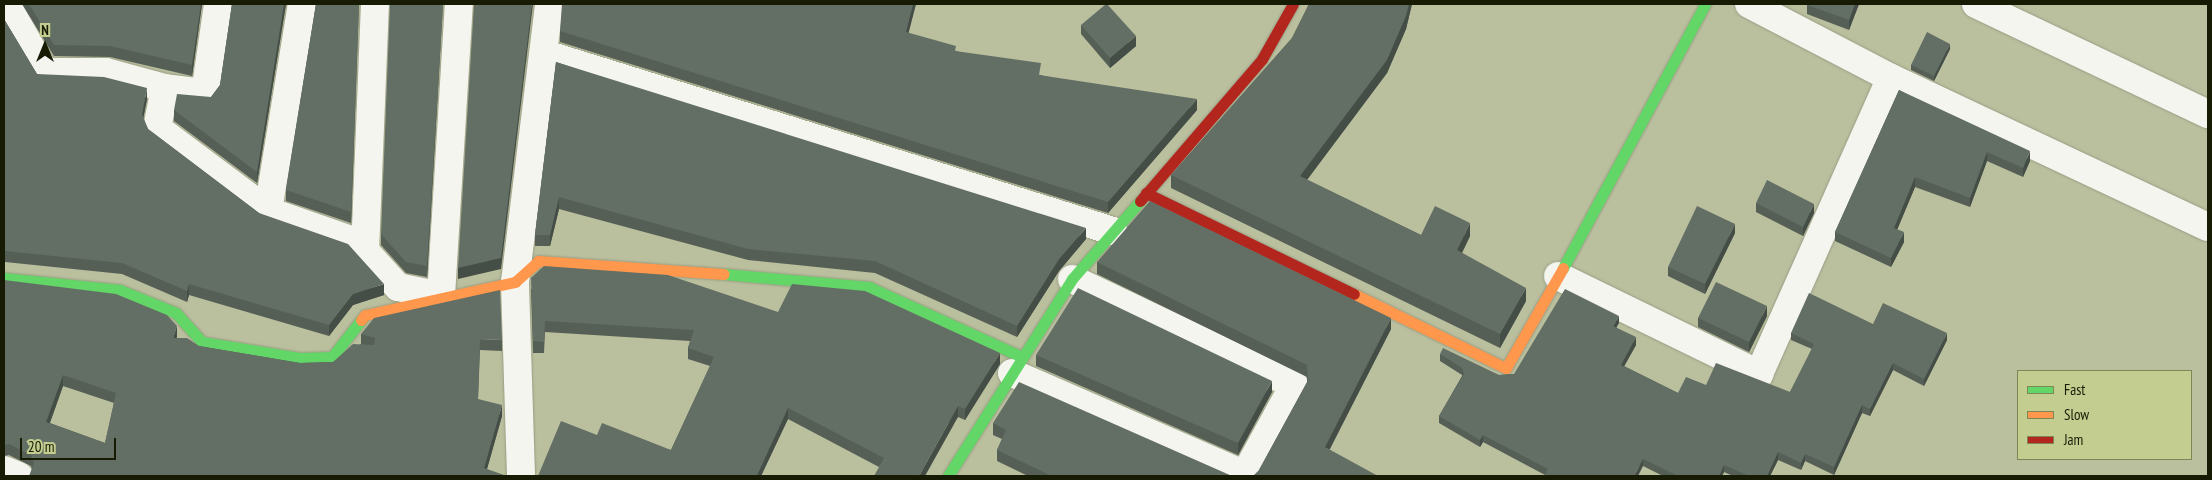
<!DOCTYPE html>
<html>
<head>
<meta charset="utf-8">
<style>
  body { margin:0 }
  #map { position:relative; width:2212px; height:480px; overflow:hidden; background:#babf9e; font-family:"PT Sans Narrow",sans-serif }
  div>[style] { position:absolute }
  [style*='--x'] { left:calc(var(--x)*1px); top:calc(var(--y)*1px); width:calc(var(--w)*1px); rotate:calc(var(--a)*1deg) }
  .roads { filter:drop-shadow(0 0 1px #999e83) drop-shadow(0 0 1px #999e83) }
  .street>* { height:28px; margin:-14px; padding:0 14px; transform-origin:14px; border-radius:14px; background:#f5f5f0 }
  .fast>* { height:11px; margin:-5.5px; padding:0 5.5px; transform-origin:5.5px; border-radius:5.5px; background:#63d668 }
  .slow>* { height:11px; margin:-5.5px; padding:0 5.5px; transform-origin:5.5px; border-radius:5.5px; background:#ff974d }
  .jam>* { height:11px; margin:-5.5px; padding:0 5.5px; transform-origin:5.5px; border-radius:5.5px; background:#b3261e }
  .wall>* { inset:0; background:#555f56 }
  .shaded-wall>* { inset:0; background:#454e46 }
  .building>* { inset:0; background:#636f64 }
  span { translate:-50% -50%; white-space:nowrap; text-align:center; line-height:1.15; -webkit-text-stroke:5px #c3cd90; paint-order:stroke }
  .frame { position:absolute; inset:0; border:5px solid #181b04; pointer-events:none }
  .legend { position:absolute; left:2017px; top:370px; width:175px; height:90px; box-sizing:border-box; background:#c3cd90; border:1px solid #7f8658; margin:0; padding:6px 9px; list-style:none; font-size:15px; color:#181b04 }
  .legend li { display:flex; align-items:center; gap:10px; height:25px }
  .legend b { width:25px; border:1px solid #7f8658 }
  .north { position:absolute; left:20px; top:20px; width:50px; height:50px; -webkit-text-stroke:4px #c3cd90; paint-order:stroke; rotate:0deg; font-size:14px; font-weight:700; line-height:20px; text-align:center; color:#181b04 }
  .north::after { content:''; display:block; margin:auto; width:18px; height:22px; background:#181b04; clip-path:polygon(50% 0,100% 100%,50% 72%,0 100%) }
  .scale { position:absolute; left:20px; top:438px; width:96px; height:22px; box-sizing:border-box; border:2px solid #181b04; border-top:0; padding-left:6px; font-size:15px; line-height:18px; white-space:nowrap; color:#181b04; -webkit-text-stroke:4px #c3cd90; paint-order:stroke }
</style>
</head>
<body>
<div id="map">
  <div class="roads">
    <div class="street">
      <i style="--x:6;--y:4;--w:78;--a:60.2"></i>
      <i style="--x:45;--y:72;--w:61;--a:0"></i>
      <i style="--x:106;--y:72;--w:61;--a:15.2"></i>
      <i style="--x:218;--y:4;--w:90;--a:98.3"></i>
      <i style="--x:205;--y:93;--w:40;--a:-172.9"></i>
      <i style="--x:165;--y:88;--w:41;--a:101.3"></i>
      <i style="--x:157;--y:128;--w:139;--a:36.8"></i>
      <i style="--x:268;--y:211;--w:94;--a:19.2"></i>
      <i style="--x:357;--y:242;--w:61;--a:47.7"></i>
      <i style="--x:398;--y:287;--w:44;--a:11.8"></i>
      <i style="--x:441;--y:296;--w:293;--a:-86.5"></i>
      <i style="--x:1749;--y:4;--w:160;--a:27.5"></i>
      <i style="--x:1891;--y:78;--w:350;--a:25.2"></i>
      <i style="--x:1976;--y:4;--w:257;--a:25.4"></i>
      <i style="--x:545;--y:54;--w:595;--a:17.31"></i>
      <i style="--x:268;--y:211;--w:210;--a:-80.7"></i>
      <i style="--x:365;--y:252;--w:248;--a:-87.7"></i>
      <i style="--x:1558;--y:276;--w:224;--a:26"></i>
      <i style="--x:1759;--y:374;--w:324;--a:-66"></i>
      <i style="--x:1072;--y:279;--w:246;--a:25.5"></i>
      <i style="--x:1294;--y:385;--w:104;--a:118.8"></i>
      <i style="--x:1012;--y:373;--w:254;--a:23.6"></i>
      <i style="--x:4;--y:470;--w:16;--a:22"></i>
      <i style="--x:521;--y:476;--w:194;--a:-91.8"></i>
      <i style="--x:515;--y:282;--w:280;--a:-83"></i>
    </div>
    <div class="fast">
      <i style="--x:1563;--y:268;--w:300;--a:-61.7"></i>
      <i style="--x:724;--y:274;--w:146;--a:5.1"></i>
      <i style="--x:869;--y:287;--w:166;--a:24.6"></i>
      <i style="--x:4;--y:278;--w:117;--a:5.9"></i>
      <i style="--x:120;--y:290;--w:61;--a:22.3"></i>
      <i style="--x:176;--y:313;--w:39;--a:48"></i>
      <i style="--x:202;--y:342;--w:99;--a:9.3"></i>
      <i style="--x:300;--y:358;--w:32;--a:-2"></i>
      <i style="--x:332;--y:357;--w:47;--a:-51.9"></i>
      <i style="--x:948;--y:476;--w:233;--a:-57.8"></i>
      <i style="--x:1072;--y:279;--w:103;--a:-48.9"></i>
    </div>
    <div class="slow">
      <i style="--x:1354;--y:294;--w:169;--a:26"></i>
      <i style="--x:1506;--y:368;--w:115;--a:-60.3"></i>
      <i style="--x:361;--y:320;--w:6;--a:-51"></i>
      <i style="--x:365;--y:315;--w:154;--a:-12.4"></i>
      <i style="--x:515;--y:282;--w:31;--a:-42"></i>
      <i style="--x:538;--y:261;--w:186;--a:4"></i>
    </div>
    <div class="jam">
      <i style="--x:1146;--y:193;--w:231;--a:25.9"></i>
      <i style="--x:1140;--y:201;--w:187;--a:-49.3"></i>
      <i style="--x:1262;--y:59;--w:63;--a:-60.6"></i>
    </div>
  </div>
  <div class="wall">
    <i style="clip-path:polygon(22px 4px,202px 4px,192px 76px,110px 57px,54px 56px)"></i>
    <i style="clip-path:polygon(232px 4px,286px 4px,257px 183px,174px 121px,174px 110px,211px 97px,220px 85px)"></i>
    <i style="clip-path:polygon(316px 4px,359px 4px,351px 223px,286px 201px,286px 190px)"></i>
    <i style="clip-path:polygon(443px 4px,427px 277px,406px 273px,381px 245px,381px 234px)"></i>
    <i style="clip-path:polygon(916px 4px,908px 33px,956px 51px,1040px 75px,1197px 110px,1108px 213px,560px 42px,560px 31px)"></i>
    <i style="clip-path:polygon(1309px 4px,1412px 4px,1406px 29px,1387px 73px,1307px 180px,1421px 235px,1470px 236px,1462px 253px,1526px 301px,1500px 348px,1171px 188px,1171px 175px,1292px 38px)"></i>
    <i style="clip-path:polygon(1859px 4px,1849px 30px,1807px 14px,1807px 5px)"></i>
    <i style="clip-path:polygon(4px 19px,37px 74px,147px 99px,143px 118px,148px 129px,259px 213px,384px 295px,353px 305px,329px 336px,189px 295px,187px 302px,122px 274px,5px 262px,4px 263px)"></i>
    <i style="clip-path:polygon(1081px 25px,1136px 46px,1110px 68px,1081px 34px)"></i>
    <i style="clip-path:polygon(1950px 49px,1934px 81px,1911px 70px,1911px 65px)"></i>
    <i style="clip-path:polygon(556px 62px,1086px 239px,1059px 271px,1017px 337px,875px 273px,748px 260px,559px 209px,550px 246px,535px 246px,535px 235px)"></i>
    <i style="clip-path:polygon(1899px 90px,2030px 161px,2023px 177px,1987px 161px,1970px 207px,1915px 187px,1897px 230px,1904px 242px,1891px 267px,1835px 241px,1835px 232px)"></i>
    <i style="clip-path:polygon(1756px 203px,1814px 213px,1803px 236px,1756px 212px)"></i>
    <i style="clip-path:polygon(1735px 233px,1705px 294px,1668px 276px,1668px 267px)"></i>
    <i style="clip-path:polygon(1097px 262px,1391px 329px,1330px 449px,1259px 470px,1307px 382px,1307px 377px,1097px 274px)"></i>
    <i style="clip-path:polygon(evenodd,4px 280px,176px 338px,199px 346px,300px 363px,333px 362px,361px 344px,361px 334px,502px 340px,502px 351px,480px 350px,478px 399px,502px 416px,487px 469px,32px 469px,31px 466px,9px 455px,4px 456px,4px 280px,63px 386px,114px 403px,105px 443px,50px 423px,63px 386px)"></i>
    <i style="clip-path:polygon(531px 289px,778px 312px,1000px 364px,965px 420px,958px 417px,879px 467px,788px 419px,761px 476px,597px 435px,671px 450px,710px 366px,688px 359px,688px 348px,690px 341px,545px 332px,544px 353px,533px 353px)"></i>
    <i style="clip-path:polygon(1767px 316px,1749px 352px,1698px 327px,1698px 318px)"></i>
    <i style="clip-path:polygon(1619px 323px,1616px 327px,1636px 345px,1624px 366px,1678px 393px,1706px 385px,1790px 392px,1812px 349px,1791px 340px,1791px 333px,1873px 324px,1947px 340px,1924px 386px,1893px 370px,1870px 416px,1862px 413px,1834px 475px,1805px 461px,1801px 470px,1778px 460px,1770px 476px,1733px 476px,1724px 472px,1722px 476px,1663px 476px,1643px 466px,1545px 475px,1483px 442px,1480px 447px,1439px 423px,1439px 416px,1462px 376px,1462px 375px,1440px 361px,1440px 354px,1499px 375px,1514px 374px)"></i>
    <i style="clip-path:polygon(1036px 355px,1272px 392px,1238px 455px,1036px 366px)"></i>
    <i style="clip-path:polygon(993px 423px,1232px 476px,1028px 476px,997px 461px,997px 450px,1002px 439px,993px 435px)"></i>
  </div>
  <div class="shaded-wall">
    <i style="clip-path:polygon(201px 4px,202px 4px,192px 76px,192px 65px)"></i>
    <i style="clip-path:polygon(284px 4px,286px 4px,257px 183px,257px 172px)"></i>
    <i style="clip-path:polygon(359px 4px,351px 223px,351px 212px)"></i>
    <i style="clip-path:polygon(443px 4px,427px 277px,427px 266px)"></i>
    <i style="clip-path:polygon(532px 4px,533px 4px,501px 269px,458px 279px,458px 268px)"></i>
    <i style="clip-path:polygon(913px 4px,916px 4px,906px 43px,906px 32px)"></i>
    <i style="clip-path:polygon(1409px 4px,1412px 4px,1406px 29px,1387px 73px,1300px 189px,1300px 176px)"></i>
    <i style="clip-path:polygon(1855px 4px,1859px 4px,1849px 30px,1849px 20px)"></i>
    <i style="clip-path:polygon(1136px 36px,1136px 46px,1110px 68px,1110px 58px)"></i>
    <i style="clip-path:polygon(1950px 44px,1950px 49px,1934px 81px,1934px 76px)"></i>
    <i style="clip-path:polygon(147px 88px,147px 99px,142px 125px,142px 114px)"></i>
    <i style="clip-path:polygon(1197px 99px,1197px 110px,1108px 213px,1108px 202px)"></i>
    <i style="clip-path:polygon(2030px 151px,2030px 161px,2023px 177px,2023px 168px)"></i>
    <i style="clip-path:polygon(1987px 152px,1987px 161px,1970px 207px,1970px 198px)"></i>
    <i style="clip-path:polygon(1915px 177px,1915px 187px,1894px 237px,1894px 228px)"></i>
    <i style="clip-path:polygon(559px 197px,559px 209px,550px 246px,550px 235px)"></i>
    <i style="clip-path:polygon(1814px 204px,1814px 213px,1803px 236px,1803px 227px)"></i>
    <i style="clip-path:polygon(1470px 223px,1470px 236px,1457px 263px,1457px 250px)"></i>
    <i style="clip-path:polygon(1735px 224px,1735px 233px,1705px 294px,1705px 284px)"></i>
    <i style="clip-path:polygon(1086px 228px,1086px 239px,1059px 271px,1017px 337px,1017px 326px,1059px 259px)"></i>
    <i style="clip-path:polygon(1904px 232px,1904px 242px,1891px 267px,1891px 258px)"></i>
    <i style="clip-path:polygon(5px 251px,5px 262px,4px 263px,4px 252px)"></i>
    <i style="clip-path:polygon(189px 284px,189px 295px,187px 302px,187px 291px)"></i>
    <i style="clip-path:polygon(384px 284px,384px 295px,353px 305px,329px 336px,329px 325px,353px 294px)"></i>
    <i style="clip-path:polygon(1526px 288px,1526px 301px,1500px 348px,1500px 334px)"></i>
    <i style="clip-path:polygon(1767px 306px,1767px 316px,1749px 352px,1749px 342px)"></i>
    <i style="clip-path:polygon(1619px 316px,1619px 323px,1613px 333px,1613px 326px)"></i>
    <i style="clip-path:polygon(1391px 318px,1391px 329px,1325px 458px,1325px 447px)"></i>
    <i style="clip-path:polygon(177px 326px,177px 337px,173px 349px,173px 338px)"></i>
    <i style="clip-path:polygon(1947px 333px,1947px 340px,1924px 386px,1924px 379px)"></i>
    <i style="clip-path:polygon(1636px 337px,1636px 345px,1621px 372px,1621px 365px)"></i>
    <i style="clip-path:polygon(1000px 353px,1000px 364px,965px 420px,965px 409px)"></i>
    <i style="clip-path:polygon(1893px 363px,1893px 370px,1870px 416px,1870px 409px)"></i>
    <i style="clip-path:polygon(63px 375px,63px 386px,46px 433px,46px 422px)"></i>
    <i style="clip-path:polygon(1272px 381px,1272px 392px,1238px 455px,1238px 443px)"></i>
    <i style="clip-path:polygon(502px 405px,502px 416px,485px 476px,484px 468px)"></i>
    <i style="clip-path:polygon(1862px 405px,1862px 413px,1834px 475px,1834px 467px)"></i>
    <i style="clip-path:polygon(958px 406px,958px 417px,925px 476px,919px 476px)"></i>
    <i style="clip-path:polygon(788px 408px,788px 419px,761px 476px,757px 476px)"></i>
    <i style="clip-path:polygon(1483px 435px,1483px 442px,1480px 447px,1480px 440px)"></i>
    <i style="clip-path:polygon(1778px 452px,1778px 460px,1770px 476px,1767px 476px)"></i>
    <i style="clip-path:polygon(1805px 454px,1805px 461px,1801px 470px,1801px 463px)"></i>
    <i style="clip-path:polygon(1643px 459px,1643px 466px,1638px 476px,1634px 476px)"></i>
    <i style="clip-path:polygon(1724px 465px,1724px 472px,1722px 476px,1719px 476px)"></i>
  </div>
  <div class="building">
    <i style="clip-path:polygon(29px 4px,201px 4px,192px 65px,110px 46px,54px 45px)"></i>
    <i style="clip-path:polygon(232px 4px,284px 4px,257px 172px,174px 110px,177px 94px,211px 97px,220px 85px)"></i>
    <i style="clip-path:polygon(316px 4px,359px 4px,351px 212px,286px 190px)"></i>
    <i style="clip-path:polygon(390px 4px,443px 4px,427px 266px,406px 262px,381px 234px)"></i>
    <i style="clip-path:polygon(474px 4px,532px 4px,501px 258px,458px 268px)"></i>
    <i style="clip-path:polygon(562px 4px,913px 4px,906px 32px,956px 46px,955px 51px,1041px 63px,1039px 75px,1197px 99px,1108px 202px,560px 31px)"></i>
    <i style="clip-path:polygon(1106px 4px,1107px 4px,1136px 36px,1110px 58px,1081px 25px)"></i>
    <i style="clip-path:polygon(1309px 4px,1409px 4px,1406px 16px,1387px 60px,1300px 176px,1421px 235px,1435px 206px,1470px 223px,1457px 250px,1526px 288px,1500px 334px,1171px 175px,1292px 38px)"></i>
    <i style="clip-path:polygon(1808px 4px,1855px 4px,1849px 20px,1807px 5px)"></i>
    <i style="clip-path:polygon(4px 19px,37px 74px,104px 77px,147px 88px,142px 114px,148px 129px,259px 213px,348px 244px,384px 284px,353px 294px,329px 325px,189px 284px,187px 291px,122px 263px,5px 251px,4px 252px)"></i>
    <i style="clip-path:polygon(1927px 32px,1950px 44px,1934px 76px,1911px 65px)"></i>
    <i style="clip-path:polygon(556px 62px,1086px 228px,1059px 259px,1017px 326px,875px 261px,748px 249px,559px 197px,550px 235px,535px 235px)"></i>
    <i style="clip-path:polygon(1899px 90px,2030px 151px,2023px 168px,1987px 152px,1970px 198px,1915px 177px,1894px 228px,1904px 232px,1891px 258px,1835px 232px)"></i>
    <i style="clip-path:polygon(1767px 180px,1814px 204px,1803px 227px,1756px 203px)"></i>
    <i style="clip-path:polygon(1150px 201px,1391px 318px,1325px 447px,1378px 476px,1253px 476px,1259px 470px,1308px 381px,1307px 365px,1097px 262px)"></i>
    <i style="clip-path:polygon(1697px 206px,1735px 224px,1705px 284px,1668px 267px)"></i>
    <i style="clip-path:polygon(544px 266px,668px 275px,778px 312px,792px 284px,865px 291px,1000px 353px,965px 409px,958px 406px,919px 476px,874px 476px,884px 458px,788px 408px,757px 475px,759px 476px,538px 476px,561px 421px,597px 435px,602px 423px,671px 450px,714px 357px,688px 348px,694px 330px,545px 321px,544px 342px,533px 341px,531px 278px)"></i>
    <i style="clip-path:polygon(evenodd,4px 280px,116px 294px,167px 315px,177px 326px,173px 338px,187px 338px,199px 346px,300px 363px,333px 362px,353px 344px,374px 345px,375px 338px,361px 334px,374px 318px,500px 290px,502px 340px,480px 339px,478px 399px,502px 405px,484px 468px,507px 476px,29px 476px,34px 463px,31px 455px,9px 444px,4px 445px,4px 280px,63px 375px,116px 393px,105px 443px,46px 422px,63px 375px)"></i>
    <i style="clip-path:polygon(1716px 282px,1767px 306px,1749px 342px,1698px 318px)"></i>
    <i style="clip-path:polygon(1078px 288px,1272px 381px,1238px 443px,1036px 355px)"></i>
    <i style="clip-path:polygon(1565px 289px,1619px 316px,1613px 326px,1636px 337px,1621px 365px,1678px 393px,1686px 377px,1706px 385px,1716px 363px,1790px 392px,1814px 344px,1791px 333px,1809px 293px,1873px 324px,1883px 303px,1947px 333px,1924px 379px,1893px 363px,1870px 409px,1862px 405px,1834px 467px,1805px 454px,1801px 463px,1778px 452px,1767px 476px,1749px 476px,1724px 465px,1719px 476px,1678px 476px,1643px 459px,1634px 476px,1544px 476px,1548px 469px,1483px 435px,1480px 440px,1439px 416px,1464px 374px,1462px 368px,1440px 354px,1443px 348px,1499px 375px,1514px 374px)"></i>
    <i style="clip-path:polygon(1019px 382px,1232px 476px,1052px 476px,997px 450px,1006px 430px,993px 423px)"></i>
  </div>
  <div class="frame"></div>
  <ul class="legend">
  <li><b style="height:6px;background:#63d668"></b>Fast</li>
  <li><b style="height:6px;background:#ff974d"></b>Slow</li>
  <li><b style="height:6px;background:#b3261e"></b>Jam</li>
  </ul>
  <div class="north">N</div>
  <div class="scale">20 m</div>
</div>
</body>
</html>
